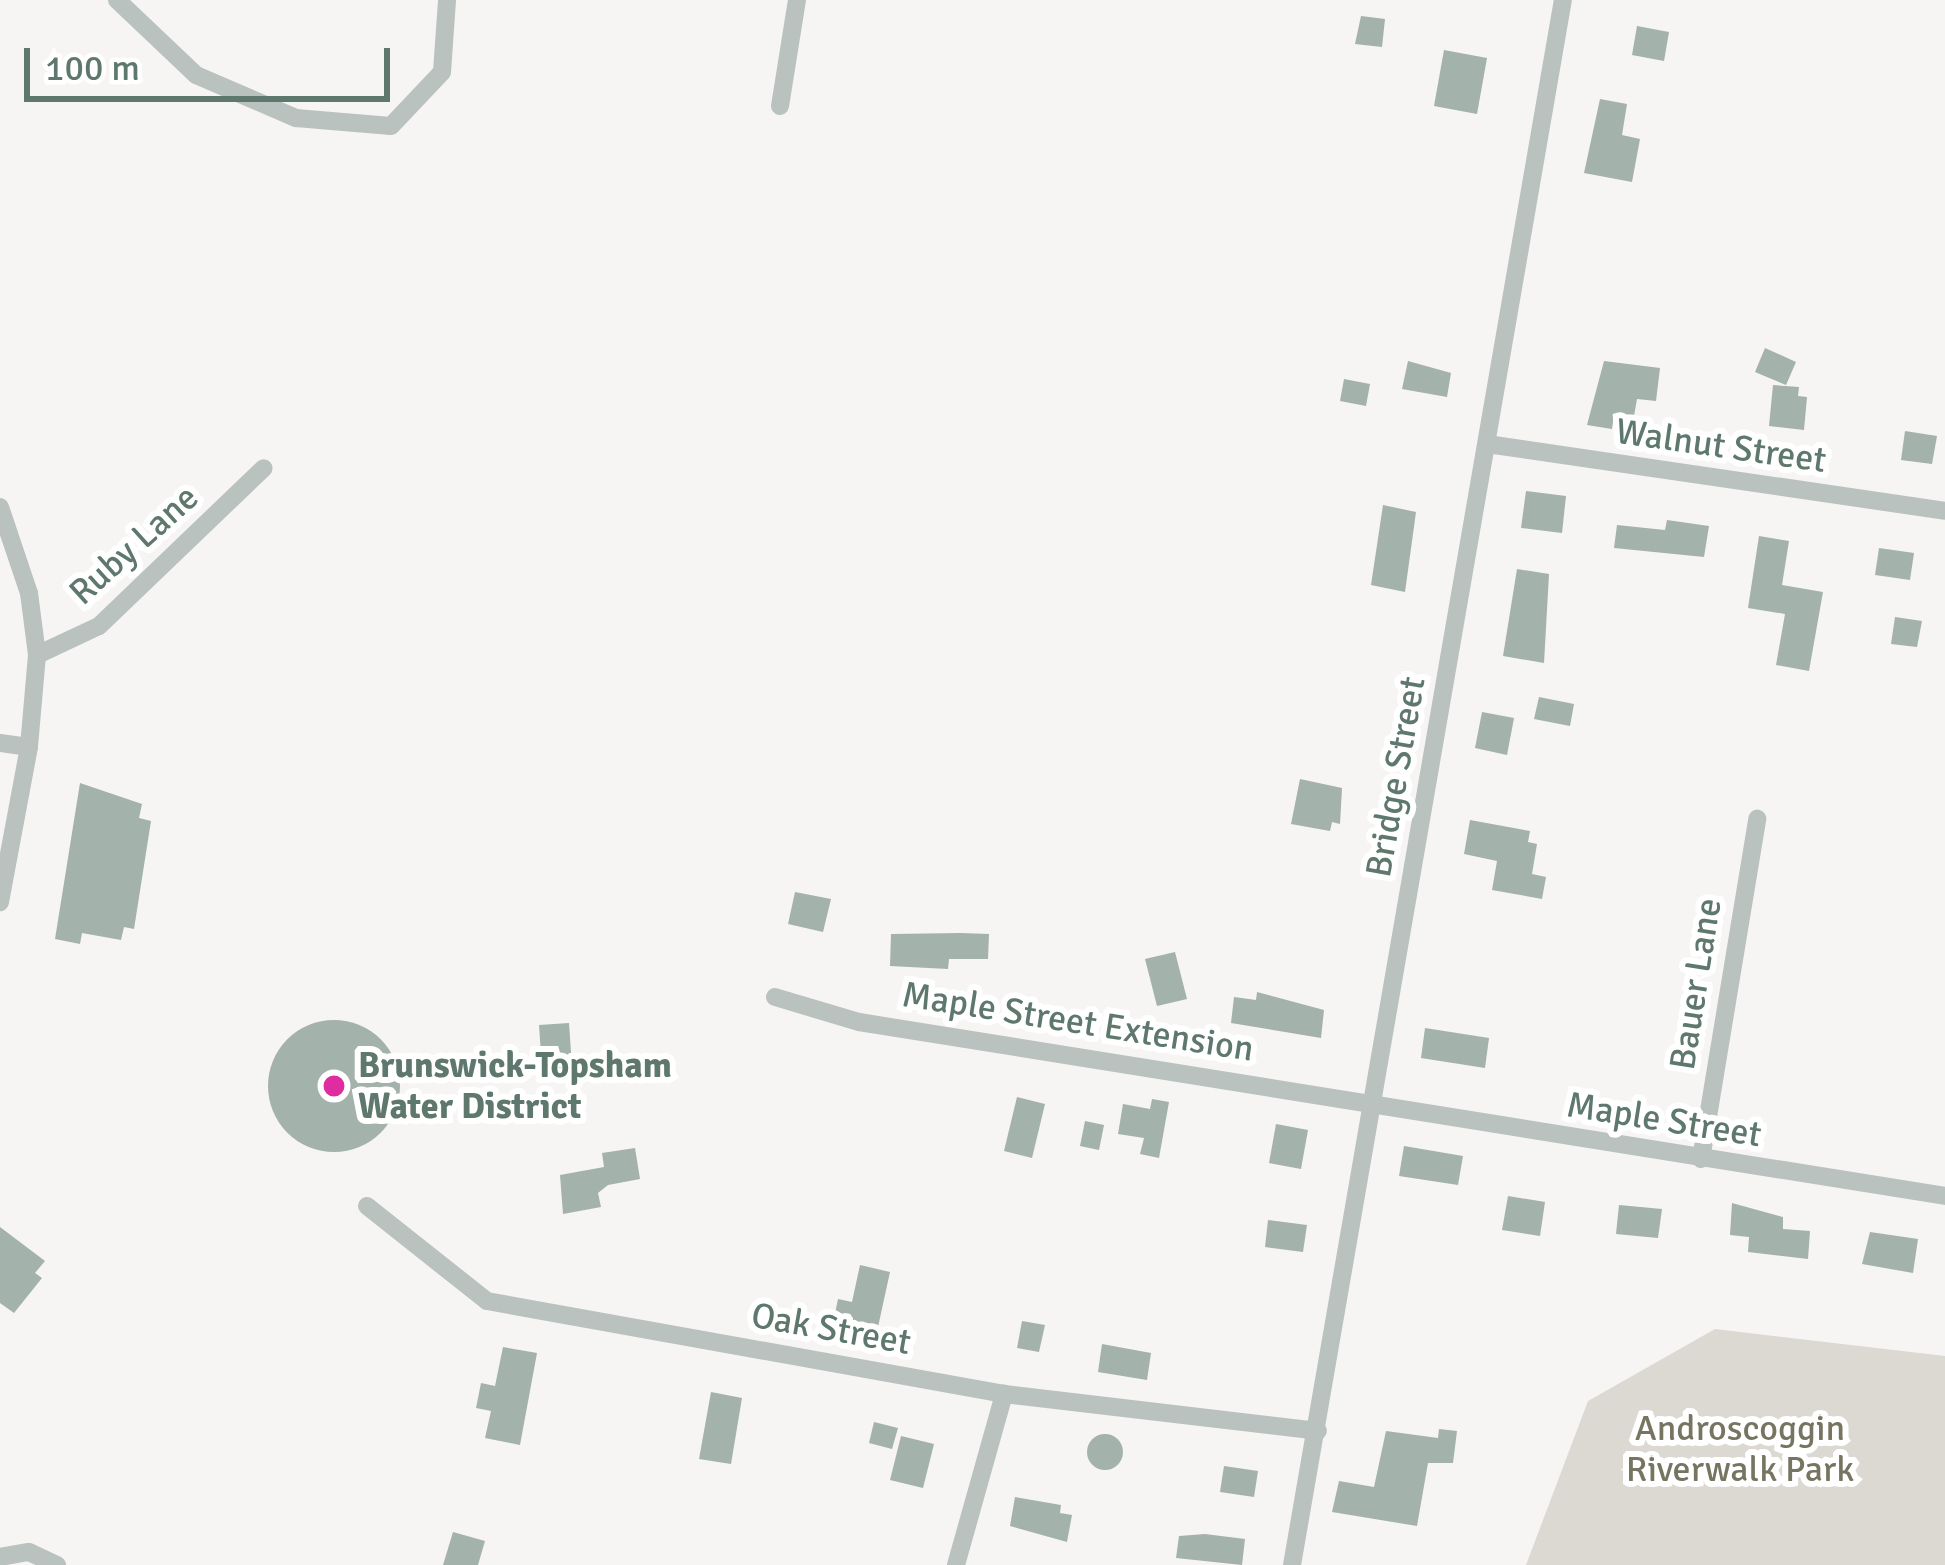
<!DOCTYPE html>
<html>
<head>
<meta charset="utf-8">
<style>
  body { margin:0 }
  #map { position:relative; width:1945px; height:1565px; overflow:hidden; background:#f7f4f4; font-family:Signika,sans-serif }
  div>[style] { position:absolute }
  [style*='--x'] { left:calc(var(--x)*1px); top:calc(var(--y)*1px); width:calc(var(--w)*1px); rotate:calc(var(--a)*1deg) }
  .green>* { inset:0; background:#dcd9d3 }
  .building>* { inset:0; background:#a3b2aa }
  .round { border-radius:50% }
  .minor>* { height:18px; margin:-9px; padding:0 9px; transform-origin:9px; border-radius:9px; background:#b9c2be }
  .dots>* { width:33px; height:33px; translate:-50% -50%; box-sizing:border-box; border:6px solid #fff; border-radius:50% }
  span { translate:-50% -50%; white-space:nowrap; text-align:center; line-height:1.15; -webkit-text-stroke:12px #fff; paint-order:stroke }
  .street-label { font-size:36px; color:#5e786d }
  .poi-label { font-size:36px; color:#5e786d; font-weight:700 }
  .left { translate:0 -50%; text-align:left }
  .park-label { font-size:36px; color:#777561 }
  .scale { position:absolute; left:24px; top:48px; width:366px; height:54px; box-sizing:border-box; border:6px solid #5e786d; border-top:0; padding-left:15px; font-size:36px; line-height:42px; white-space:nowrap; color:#5e786d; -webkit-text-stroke:9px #fff; paint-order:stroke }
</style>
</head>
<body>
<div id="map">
  <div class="green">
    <i style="clip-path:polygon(1715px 1329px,1945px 1356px,1945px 1565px,1526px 1565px,1588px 1401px)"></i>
  </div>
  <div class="building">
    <i style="clip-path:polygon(1361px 16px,1385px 19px,1382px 47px,1355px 44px)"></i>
    <i style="clip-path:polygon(1637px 26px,1669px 32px,1664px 61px,1632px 55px)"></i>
    <i style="clip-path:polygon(1444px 50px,1487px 58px,1477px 114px,1434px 106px)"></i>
    <i style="clip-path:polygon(1600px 99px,1627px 104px,1622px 135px,1640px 139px,1632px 182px,1584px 173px)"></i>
    <i style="clip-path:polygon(1765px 348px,1796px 362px,1786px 385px,1755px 372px)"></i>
    <i style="clip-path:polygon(1408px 361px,1451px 373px,1447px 397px,1402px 389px)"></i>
    <i style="clip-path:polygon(1604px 361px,1660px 368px,1656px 401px,1637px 399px,1634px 416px,1614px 414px,1612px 429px,1587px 425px)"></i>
    <i style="clip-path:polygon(1344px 379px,1370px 384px,1366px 406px,1340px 401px)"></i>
    <i style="clip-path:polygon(1773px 385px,1799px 387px,1798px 396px,1807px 397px,1804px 430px,1769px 426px)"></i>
    <i style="clip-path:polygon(1905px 431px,1937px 436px,1932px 464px,1901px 460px)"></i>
    <i style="clip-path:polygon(1526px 491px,1566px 496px,1562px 533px,1521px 528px)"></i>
    <i style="clip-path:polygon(1383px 505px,1416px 512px,1405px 592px,1371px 585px)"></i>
    <i style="clip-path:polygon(1667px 520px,1709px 526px,1704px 557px,1614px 548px,1617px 525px,1665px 530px)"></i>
    <i style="clip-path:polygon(1759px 536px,1789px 541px,1782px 585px,1823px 592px,1809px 671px,1776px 665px,1785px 614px,1748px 608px)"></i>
    <i style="clip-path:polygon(1879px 548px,1914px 553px,1910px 580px,1875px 575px)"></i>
    <i style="clip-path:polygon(1517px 569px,1549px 574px,1544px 663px,1503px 656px)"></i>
    <i style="clip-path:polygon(1895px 617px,1922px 621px,1917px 647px,1891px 644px)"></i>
    <i style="clip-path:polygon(1539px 697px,1574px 704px,1570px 726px,1534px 719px)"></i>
    <i style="clip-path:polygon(1482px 712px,1514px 718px,1507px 755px,1475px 748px)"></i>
    <i style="clip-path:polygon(1300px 779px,1342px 788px,1340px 824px,1332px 822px,1330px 831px,1291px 824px)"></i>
    <i style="clip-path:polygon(80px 783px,142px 804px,139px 818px,151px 821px,134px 929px,124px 927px,121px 940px,82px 933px,80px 944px,55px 939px)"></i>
    <i style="clip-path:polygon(1470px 820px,1530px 831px,1528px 842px,1537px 844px,1532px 874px,1546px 877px,1542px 899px,1492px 890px,1497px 861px,1464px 854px)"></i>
    <i style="clip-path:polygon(795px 892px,831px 899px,823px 932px,788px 924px)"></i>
    <i style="clip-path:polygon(961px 933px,989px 934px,988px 959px,949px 959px,948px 969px,890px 966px,891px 934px)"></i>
    <i style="clip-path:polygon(1175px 952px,1187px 999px,1157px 1006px,1145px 959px)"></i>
    <i style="clip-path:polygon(1257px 992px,1324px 1010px,1321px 1038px,1231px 1023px,1234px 997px,1256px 1000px)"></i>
    <i class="round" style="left:268px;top:1020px;width:132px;height:132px"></i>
    <i style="clip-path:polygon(569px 1023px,572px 1067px,542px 1069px,539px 1025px)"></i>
    <i style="clip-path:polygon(1425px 1028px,1489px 1038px,1485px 1068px,1421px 1058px)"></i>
    <i style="clip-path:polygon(1017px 1097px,1045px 1104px,1032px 1158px,1004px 1151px)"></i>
    <i style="clip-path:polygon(1152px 1099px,1169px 1102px,1159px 1158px,1140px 1154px,1144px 1138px,1118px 1134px,1123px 1104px,1150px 1109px)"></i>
    <i style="clip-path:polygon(1085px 1121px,1104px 1125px,1099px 1150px,1080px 1146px)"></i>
    <i style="clip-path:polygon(1276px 1124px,1308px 1130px,1301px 1169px,1269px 1163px)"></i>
    <i style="clip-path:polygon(1404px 1146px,1463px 1156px,1458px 1185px,1399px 1176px)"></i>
    <i style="clip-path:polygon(635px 1148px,640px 1179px,608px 1185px,598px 1193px,601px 1207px,563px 1214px,560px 1175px,604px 1167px,602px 1153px)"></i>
    <i style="clip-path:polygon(1508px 1196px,1545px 1202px,1540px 1236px,1502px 1230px)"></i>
    <i style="clip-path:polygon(1732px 1203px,1783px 1217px,1783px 1229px,1810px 1231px,1808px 1259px,1748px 1252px,1749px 1237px,1730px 1235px)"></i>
    <i style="clip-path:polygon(1619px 1205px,1662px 1209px,1658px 1238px,1616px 1234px)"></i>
    <i style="clip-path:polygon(1268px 1220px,1307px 1225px,1303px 1252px,1265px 1247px)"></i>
    <i style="clip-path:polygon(0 1227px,45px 1261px,35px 1273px,42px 1278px,14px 1313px,0 1303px)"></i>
    <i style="clip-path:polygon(1870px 1232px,1918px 1239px,1913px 1273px,1862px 1264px)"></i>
    <i style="clip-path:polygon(860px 1265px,890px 1272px,878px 1327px,834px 1318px,838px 1299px,852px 1302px)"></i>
    <i style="clip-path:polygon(1022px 1321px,1045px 1325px,1039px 1352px,1017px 1348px)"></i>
    <i style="clip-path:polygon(1102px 1344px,1151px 1353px,1147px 1380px,1098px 1372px)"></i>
    <i style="clip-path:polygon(503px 1347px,537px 1353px,520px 1445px,485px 1438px,491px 1411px,476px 1408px,481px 1383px,495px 1386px)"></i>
    <i style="clip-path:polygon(711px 1392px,742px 1398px,731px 1464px,699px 1459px)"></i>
    <i style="clip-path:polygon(874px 1422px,898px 1428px,892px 1449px,869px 1443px)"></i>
    <i style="clip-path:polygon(1439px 1429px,1457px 1431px,1453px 1463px,1428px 1463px,1417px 1526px,1332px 1512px,1339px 1481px,1374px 1487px,1386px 1431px,1438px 1438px)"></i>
    <i class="round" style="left:1087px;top:1434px;width:36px;height:36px"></i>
    <i style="clip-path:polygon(901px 1436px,934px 1444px,923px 1488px,890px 1480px)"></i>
    <i style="clip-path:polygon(1224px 1466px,1258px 1471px,1254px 1497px,1220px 1492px)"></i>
    <i style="clip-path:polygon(1015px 1497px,1061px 1505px,1060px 1513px,1072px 1515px,1067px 1542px,1010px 1526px)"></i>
    <i style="clip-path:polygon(453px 1532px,485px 1541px,478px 1565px,443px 1565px)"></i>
    <i style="clip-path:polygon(1205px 1534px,1245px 1539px,1242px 1565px,1176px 1558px,1179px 1536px)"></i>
  </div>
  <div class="minor">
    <i style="--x:117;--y:0;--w:109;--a:43.5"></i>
    <i style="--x:196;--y:75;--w:109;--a:23.3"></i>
    <i style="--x:296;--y:118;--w:95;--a:4.8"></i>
    <i style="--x:391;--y:126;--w:74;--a:-46.6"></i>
    <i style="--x:442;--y:72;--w:72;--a:-86"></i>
    <i style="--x:780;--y:106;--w:107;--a:-80.9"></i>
    <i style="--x:1487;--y:444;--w:463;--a:8.3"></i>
    <i style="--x:0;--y:507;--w:91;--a:71.4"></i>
    <i style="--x:29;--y:593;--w:63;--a:82.6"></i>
    <i style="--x:37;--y:655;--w:92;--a:95"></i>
    <i style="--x:29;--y:747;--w:158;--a:100.6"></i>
    <i style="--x:37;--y:655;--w:68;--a:-25.1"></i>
    <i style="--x:99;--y:626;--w:228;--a:-43.8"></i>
    <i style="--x:0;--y:743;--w:29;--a:8"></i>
    <i style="--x:775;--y:997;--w:88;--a:16.6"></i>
    <i style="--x:859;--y:1022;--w:1100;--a:9.1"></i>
    <i style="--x:1701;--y:1159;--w:345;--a:-80.6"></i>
    <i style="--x:367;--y:1206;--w:153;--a:38.4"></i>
    <i style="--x:487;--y:1301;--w:525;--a:10.2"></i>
    <i style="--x:1004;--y:1394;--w:316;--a:6.7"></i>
    <i style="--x:0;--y:1557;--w:29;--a:-10"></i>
    <i style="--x:29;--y:1552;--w:31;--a:25"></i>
    <i style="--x:956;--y:1565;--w:178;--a:-74.3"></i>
    <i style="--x:1292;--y:1565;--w:1588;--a:-80.18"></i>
  </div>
  <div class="dots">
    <i style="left:334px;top:1086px;background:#df2ca1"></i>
  </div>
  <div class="street-label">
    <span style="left:1721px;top:446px;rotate:8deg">Walnut Street</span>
    <span style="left:134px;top:545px;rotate:-42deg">Ruby Lane</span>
    <span style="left:1396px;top:777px;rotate:-80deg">Bridge Street</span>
    <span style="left:1696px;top:984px;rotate:-81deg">Bauer Lane</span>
    <span style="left:1078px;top:1022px;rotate:9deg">Maple Street Extension</span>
    <span style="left:1664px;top:1120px;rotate:9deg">Maple Street</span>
    <span style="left:831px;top:1329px;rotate:10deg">Oak Street</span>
  </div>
  <div class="poi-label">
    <span class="left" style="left:358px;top:1086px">Brunswick-Topsham<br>Water District</span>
  </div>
  <div class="park-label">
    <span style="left:1740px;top:1449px">Androscoggin<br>Riverwalk Park</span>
  </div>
  <div class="scale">100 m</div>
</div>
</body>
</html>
